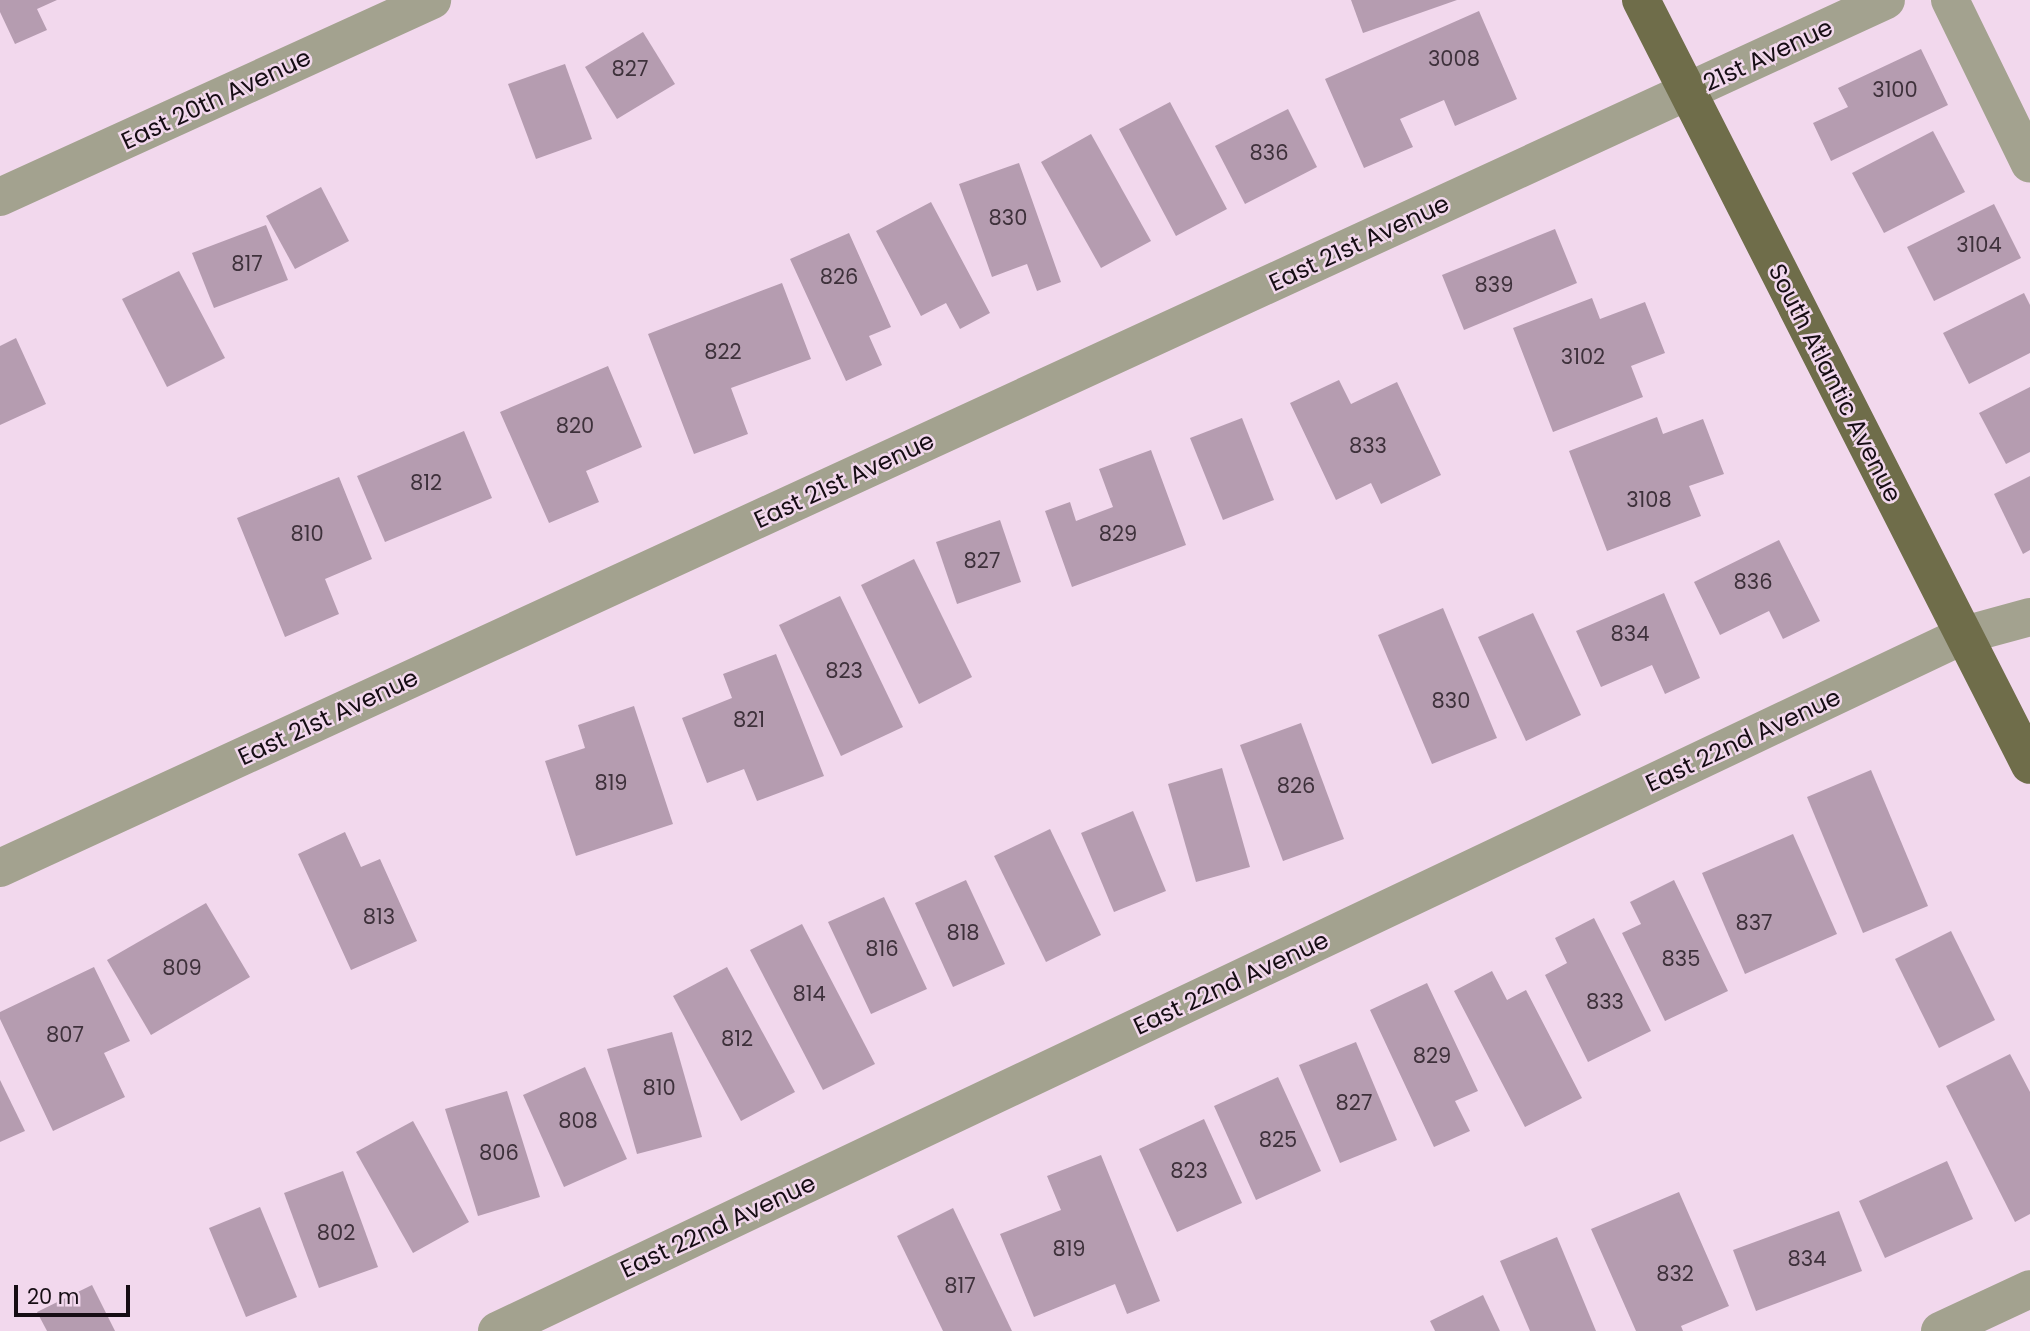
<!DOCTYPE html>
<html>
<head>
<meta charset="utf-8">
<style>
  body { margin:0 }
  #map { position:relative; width:2030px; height:1331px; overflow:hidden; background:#f2d8ed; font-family:Poppins,sans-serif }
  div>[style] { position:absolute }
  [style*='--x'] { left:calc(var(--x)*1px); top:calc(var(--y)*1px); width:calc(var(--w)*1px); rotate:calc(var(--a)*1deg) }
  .building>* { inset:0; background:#b59cb0 }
  .minor>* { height:38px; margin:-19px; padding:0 19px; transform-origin:19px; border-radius:19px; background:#a3a28f }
  .major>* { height:38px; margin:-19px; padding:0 19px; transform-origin:19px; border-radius:19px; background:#6f6d4a }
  span { translate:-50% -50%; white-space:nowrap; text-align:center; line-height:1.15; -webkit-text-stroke:5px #f2d8ed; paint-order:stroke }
  .number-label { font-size:21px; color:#3e313b }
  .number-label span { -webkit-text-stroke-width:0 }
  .street-label { font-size:24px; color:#160d14 }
  .scale { position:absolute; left:14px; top:1285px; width:116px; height:32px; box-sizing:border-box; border:4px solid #160d14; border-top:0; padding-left:9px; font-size:21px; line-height:24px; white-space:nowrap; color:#160d14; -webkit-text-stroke:5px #f2d8ed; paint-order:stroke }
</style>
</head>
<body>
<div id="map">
  <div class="building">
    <i style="clip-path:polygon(0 0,57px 0,37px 9px,47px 30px,15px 44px,0 12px)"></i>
    <i style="clip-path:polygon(1351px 0,1457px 0,1363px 33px)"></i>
    <i style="clip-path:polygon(1479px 11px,1517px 99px,1455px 126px,1444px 100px,1400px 119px,1413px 147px,1364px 168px,1325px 79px)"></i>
    <i style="clip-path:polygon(643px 32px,675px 84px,617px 119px,585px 67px)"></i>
    <i style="clip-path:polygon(1921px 49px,1948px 105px,1831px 161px,1813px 123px,1848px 107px,1838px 88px)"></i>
    <i style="clip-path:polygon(565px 64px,592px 139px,536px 159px,508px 84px)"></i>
    <i style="clip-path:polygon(1170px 102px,1227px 209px,1176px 236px,1119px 129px)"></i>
    <i style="clip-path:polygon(1288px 109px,1317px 167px,1245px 204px,1215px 146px)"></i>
    <i style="clip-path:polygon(1933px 131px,1965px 192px,1884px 233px,1852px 173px)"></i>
    <i style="clip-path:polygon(1091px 134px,1151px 241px,1101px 268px,1041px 162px)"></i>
    <i style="clip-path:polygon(1019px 163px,1061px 282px,1037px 291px,1027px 264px,992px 277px,959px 184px)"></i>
    <i style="clip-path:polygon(321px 187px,349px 241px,295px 269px,266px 216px)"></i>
    <i style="clip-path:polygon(931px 202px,990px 313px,960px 329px,946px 303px,921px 316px,876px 231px)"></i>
    <i style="clip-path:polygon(1994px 204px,2021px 258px,1934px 301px,1907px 247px)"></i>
    <i style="clip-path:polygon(266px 225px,288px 280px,214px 308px,192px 253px)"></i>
    <i style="clip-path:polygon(1555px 229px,1577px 283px,1464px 330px,1442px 275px)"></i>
    <i style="clip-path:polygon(849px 233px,891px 327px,869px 336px,882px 365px,846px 381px,790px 259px)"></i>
    <i style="clip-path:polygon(179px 271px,225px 358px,167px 387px,122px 299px)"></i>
    <i style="clip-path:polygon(782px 283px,811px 359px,731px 388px,748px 434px,694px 454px,648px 334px)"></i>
    <i style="clip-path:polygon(2024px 293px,2030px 305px,2030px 353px,1969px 384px,1943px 333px)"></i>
    <i style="clip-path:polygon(1592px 298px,1600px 319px,1645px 302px,1665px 353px,1631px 366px,1643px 397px,1553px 432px,1513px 328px)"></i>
    <i style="clip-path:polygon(16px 338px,46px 404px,0 425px,0 346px)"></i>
    <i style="clip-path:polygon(608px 366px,642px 447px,586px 471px,599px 502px,549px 523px,500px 412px)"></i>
    <i style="clip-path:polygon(1339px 380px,1351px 404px,1397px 382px,1441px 475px,1381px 504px,1371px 483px,1336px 500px,1290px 403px)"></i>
    <i style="clip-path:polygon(2030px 387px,2030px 452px,2006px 464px,1979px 413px)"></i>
    <i style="clip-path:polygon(1657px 417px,1663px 434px,1703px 419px,1724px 474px,1689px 486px,1701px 516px,1607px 551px,1569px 451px)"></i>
    <i style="clip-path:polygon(1242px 418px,1274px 500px,1223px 520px,1190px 438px)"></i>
    <i style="clip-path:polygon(464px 431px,492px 498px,385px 542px,357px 476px)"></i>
    <i style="clip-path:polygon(1151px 450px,1186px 545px,1072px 587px,1045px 511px,1070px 502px,1076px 521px,1113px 507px,1099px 469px)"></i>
    <i style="clip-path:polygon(2030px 476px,2030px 550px,2023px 554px,1994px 494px)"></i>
    <i style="clip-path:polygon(339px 477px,372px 559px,325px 579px,339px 614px,285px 637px,237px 518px)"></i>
    <i style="clip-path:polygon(1000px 520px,1021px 582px,957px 604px,936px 542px)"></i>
    <i style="clip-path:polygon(1779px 540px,1820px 621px,1783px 639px,1769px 611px,1720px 635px,1694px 582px)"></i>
    <i style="clip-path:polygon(914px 559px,972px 677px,919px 704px,861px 585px)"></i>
    <i style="clip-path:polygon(1664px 593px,1700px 678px,1665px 694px,1652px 665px,1601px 687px,1576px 631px)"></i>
    <i style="clip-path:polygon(840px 596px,903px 727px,841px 756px,779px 625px)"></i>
    <i style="clip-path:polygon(1443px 608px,1497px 738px,1432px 764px,1378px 635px)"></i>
    <i style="clip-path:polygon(1533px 613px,1581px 715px,1526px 741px,1478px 637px)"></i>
    <i style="clip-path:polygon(776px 654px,824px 776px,757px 801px,744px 769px,707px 783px,682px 718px,732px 698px,723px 674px)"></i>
    <i style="clip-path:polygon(634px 706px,673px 824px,576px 856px,545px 761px,585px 748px,578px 725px)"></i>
    <i style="clip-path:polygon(1301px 723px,1344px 839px,1283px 861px,1240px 745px)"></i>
    <i style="clip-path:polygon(1222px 768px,1250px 867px,1196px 882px,1168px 784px)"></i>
    <i style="clip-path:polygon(1871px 770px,1928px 906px,1863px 933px,1807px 797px)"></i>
    <i style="clip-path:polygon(1133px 811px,1166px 891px,1114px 912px,1081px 833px)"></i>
    <i style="clip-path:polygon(1050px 829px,1101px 935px,1046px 962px,994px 856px)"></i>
    <i style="clip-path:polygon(345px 832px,361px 867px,380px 859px,417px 941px,351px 970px,298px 854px)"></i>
    <i style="clip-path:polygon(1793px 834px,1837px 934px,1745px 974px,1702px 873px)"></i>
    <i style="clip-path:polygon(966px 880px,1005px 964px,953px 987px,915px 903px)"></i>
    <i style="clip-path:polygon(1674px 880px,1728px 991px,1665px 1021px,1622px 933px,1641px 924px,1630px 902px)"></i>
    <i style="clip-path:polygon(884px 897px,927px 989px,871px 1014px,828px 922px)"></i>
    <i style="clip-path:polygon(206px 903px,250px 977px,151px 1035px,107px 960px)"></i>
    <i style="clip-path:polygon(1594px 918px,1651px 1031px,1588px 1062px,1545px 975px,1567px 963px,1555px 938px)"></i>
    <i style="clip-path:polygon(802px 924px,875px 1064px,823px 1090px,750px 950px)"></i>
    <i style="clip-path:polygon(1951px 931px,1995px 1020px,1939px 1048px,1895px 959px)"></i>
    <i style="clip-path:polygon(94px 967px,130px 1041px,104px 1053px,125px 1097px,53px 1131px,0 1019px,0 1012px)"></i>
    <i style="clip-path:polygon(727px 967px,795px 1092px,741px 1121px,673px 996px)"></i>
    <i style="clip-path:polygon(1492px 971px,1507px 1000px,1526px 990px,1582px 1098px,1525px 1127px,1454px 991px)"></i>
    <i style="clip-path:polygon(1427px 983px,1478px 1091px,1455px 1101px,1470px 1131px,1434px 1147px,1370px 1010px)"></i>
    <i style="clip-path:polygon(672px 1032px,702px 1137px,637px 1154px,607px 1049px)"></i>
    <i style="clip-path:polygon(1356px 1042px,1397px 1140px,1340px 1163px,1299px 1065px)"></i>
    <i style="clip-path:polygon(2010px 1054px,2030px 1092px,2030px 1214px,2015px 1222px,1946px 1086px)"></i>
    <i style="clip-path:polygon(585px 1067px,627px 1159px,564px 1187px,523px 1095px)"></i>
    <i style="clip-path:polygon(1278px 1077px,1321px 1171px,1256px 1200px,1214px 1106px)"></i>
    <i style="clip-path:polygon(0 1080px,25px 1131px,0 1142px)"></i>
    <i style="clip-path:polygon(507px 1091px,540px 1197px,478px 1216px,445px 1109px)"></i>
    <i style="clip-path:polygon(1204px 1119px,1242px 1203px,1177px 1232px,1139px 1149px)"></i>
    <i style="clip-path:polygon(413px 1121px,469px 1222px,413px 1253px,356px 1152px)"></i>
    <i style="clip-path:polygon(1101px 1155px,1160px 1301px,1127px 1314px,1115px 1284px,1034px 1317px,1000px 1234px,1061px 1210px,1047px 1176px)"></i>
    <i style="clip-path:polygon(1947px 1161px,1973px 1219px,1885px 1258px,1859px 1201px)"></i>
    <i style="clip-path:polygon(343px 1171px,378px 1267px,319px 1288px,284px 1193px)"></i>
    <i style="clip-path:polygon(1679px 1192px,1729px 1306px,1681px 1326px,1683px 1331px,1636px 1331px,1591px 1229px)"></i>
    <i style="clip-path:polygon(260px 1207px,297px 1297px,246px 1317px,209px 1228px)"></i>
    <i style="clip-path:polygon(953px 1208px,1012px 1331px,943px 1331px,897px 1236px)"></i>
    <i style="clip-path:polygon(1839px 1211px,1862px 1271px,1756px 1311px,1733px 1250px)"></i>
    <i style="clip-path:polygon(1557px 1237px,1596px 1331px,1530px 1331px,1500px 1261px)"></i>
    <i style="clip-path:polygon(92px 1285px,115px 1331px,47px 1331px,37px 1312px)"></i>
    <i style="clip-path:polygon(1483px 1295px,1500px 1331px,1435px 1331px,1430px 1321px)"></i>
  </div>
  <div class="minor">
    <i style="--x:1950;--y:0;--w:182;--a:64"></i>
    <i style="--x:0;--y:197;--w:475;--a:-24.5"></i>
    <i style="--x:0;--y:868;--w:2076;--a:-24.71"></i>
    <i style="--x:497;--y:1331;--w:1624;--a:-25.38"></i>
    <i style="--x:1964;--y:635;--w:68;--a:-15.3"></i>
    <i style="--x:1940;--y:1331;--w:99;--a:-25"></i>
  </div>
  <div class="major">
    <i style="--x:1641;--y:0;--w:858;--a:63.05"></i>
  </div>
  <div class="number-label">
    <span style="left:1454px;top:59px">3008</span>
    <span style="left:630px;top:69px">827</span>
    <span style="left:1895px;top:90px">3100</span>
    <span style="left:1269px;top:153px">836</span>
    <span style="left:1008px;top:218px">830</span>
    <span style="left:1979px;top:245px">3104</span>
    <span style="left:247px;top:264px">817</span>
    <span style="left:839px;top:277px">826</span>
    <span style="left:1494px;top:285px">839</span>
    <span style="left:723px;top:352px">822</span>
    <span style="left:1583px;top:357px">3102</span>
    <span style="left:575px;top:426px">820</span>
    <span style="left:1368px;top:446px">833</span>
    <span style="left:426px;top:483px">812</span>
    <span style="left:1649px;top:500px">3108</span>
    <span style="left:307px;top:534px">810</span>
    <span style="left:1118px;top:534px">829</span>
    <span style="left:982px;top:561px">827</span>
    <span style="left:1753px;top:582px">836</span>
    <span style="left:1630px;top:634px">834</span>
    <span style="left:844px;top:671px">823</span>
    <span style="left:1451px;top:701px">830</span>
    <span style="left:749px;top:720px">821</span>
    <span style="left:611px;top:783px">819</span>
    <span style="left:1296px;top:786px">826</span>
    <span style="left:379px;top:917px">813</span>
    <span style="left:1754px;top:923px">837</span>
    <span style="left:963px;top:933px">818</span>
    <span style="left:882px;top:949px">816</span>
    <span style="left:1681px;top:959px">835</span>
    <span style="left:182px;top:968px">809</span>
    <span style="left:809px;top:994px">814</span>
    <span style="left:1605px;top:1002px">833</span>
    <span style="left:65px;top:1035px">807</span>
    <span style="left:737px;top:1039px">812</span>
    <span style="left:1432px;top:1056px">829</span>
    <span style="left:659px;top:1088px">810</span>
    <span style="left:1354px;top:1103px">827</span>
    <span style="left:578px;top:1121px">808</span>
    <span style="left:1278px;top:1140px">825</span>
    <span style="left:499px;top:1153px">806</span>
    <span style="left:1189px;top:1171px">823</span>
    <span style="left:336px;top:1233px">802</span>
    <span style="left:1069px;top:1249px">819</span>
    <span style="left:1807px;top:1259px">834</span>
    <span style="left:1675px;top:1274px">832</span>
    <span style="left:960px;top:1286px">817</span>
  </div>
  <div class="street-label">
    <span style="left:1768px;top:55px;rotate:-25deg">21st Avenue</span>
    <span style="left:216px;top:99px;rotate:-25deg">East 20th Avenue</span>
    <span style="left:1359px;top:243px;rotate:-25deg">East 21st Avenue</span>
    <span style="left:1835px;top:383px;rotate:63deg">South Atlantic Avenue</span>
    <span style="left:844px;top:480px;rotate:-25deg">East 21st Avenue</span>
    <span style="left:328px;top:717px;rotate:-25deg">East 21st Avenue</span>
    <span style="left:1743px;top:740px;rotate:-25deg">East 22nd Avenue</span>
    <span style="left:1231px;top:983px;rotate:-25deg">East 22nd Avenue</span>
    <span style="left:718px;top:1226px;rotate:-25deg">East 22nd Avenue</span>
  </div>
  <div class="scale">20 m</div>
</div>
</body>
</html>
